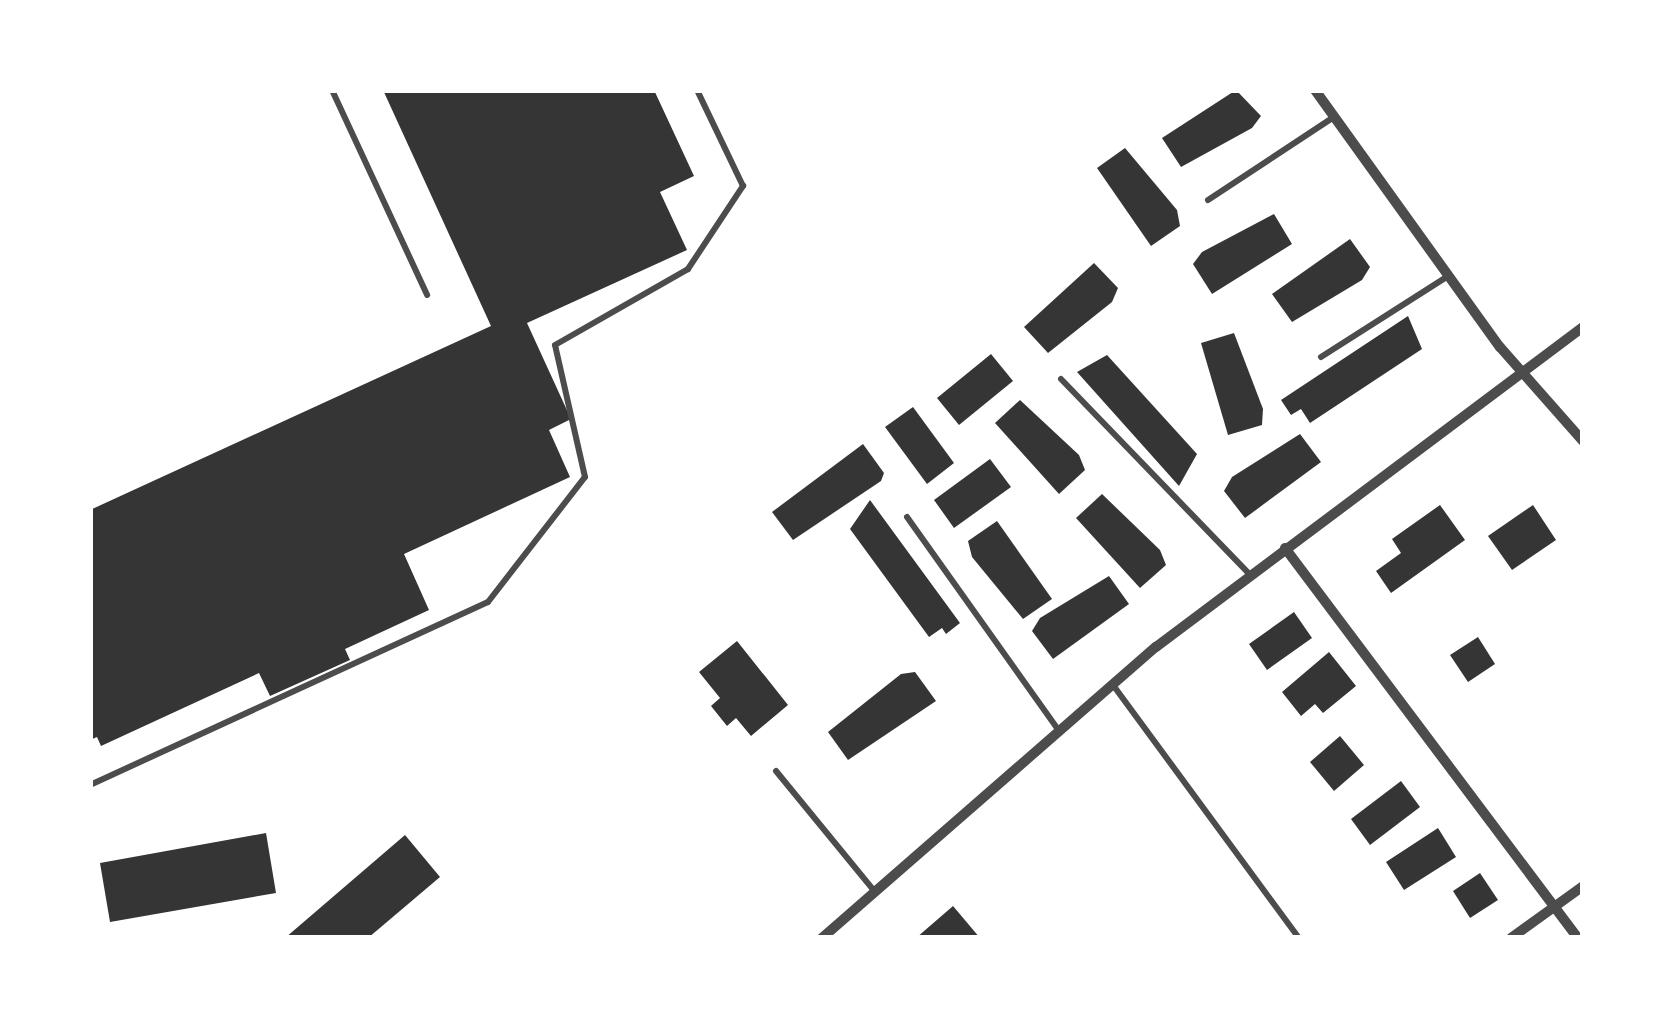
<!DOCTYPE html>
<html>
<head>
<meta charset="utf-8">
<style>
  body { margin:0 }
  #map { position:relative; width:1673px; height:1028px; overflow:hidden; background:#fff; font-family:Signika,sans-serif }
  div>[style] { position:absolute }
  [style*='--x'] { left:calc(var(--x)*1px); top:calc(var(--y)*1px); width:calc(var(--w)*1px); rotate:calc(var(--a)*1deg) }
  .building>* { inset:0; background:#353535 }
  .service>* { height:6px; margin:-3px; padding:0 3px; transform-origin:3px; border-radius:3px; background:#4c4c4c }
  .minor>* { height:10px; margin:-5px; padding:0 5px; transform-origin:5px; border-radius:5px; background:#4c4c4c }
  span { translate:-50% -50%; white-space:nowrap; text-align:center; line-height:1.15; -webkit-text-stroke:12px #fff; paint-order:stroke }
  .frame { position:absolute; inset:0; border:93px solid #fff; pointer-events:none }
</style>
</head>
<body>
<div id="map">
  <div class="building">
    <i style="clip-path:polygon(383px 90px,654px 90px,694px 176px,660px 192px,687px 250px,527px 323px,571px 419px,549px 430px,570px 477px,404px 554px,429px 610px,345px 649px,350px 660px,270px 696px,259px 673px,101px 746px,97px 737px,90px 740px,90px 510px,491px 326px)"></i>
    <i style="clip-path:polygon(1236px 90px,1261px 116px,1252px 128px,1181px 167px,1162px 138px)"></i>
    <i style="clip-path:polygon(1125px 148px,1177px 210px,1180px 226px,1151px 246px,1097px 168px)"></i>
    <i style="clip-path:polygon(1274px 214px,1292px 244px,1212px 294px,1193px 264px,1202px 252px)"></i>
    <i style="clip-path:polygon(1350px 239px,1370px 267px,1362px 280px,1292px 322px,1272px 294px)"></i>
    <i style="clip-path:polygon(1094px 263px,1118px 288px,1112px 302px,1048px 353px,1024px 327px)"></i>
    <i style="clip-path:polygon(1408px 316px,1422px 349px,1310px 423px,1301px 409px,1291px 415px,1281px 400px)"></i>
    <i style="clip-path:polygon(1234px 333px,1263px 409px,1262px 425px,1228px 435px,1201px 343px)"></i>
    <i style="clip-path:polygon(991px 354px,1013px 381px,959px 425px,937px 398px)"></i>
    <i style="clip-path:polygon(1107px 355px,1197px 454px,1179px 486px,1077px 372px)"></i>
    <i style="clip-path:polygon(1020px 400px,1079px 455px,1085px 470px,1059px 494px,995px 423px)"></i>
    <i style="clip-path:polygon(913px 407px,954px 463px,927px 484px,885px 427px)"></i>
    <i style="clip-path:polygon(1300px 434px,1321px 462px,1245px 518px,1224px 491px,1232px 477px)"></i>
    <i style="clip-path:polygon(863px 444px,884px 473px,881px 481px,793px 540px,772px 512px)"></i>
    <i style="clip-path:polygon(990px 459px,1011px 487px,954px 528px,934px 500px)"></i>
    <i style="clip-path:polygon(1102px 494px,1160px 550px,1166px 565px,1140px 588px,1076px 518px)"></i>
    <i style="clip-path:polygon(870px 500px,960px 623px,946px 634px,942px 628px,929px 637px,850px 529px)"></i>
    <i style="clip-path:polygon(1440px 505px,1465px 540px,1391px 593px,1376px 571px,1401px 553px,1392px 539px)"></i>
    <i style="clip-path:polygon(1533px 505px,1556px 540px,1512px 570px,1488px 536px)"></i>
    <i style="clip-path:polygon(997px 521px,1052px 599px,1023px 619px,972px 557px,968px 541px)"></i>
    <i style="clip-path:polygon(1109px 576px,1129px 604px,1053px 659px,1032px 631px,1040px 618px)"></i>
    <i style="clip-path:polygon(1294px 612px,1312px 638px,1267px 670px,1249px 644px)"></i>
    <i style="clip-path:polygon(1478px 637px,1495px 664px,1468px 682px,1450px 655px)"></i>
    <i style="clip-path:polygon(737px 641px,788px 705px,751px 736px,736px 718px,727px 726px,711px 706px,720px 698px,699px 672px)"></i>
    <i style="clip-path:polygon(1329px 652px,1356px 686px,1323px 713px,1315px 704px,1301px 716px,1282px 692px)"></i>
    <i style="clip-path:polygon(915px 672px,936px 701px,848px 760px,828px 732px,901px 674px)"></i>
    <i style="clip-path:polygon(1340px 736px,1364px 765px,1334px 791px,1310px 762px)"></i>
    <i style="clip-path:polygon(1401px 781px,1420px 807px,1370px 845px,1351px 819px)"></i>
    <i style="clip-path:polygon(1438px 828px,1456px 857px,1404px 890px,1386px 862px)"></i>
    <i style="clip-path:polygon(266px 833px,276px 893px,110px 922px,100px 863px)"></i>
    <i style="clip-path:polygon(405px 835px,440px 877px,368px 938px,285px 938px)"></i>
    <i style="clip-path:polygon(1480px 873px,1498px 900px,1470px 918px,1453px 891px)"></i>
    <i style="clip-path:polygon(953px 906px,980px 938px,916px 938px)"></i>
  </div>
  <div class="service">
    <i style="--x:332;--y:90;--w:226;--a:65.1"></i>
    <i style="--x:1208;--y:200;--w:151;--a:-33.4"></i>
    <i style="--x:1321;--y:357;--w:151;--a:-32.5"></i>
    <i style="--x:1061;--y:379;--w:272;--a:46"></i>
    <i style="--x:907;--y:517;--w:262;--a:54.6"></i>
    <i style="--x:1113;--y:685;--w:314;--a:53.7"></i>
    <i style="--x:776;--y:771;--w:156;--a:50.7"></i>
    <i style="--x:90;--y:785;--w:438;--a:-24.7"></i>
    <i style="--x:488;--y:602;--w:158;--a:-52.2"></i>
    <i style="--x:585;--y:477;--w:135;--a:-102.8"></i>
    <i style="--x:555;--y:345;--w:153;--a:-29.7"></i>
    <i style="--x:688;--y:269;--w:100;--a:-56.5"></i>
    <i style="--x:743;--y:186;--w:106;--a:-115.6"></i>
  </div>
  <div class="minor">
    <i style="--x:1315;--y:90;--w:317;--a:54.3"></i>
    <i style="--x:1500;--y:347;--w:125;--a:48.6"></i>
    <i style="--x:1285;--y:548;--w:488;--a:53.1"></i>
    <i style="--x:822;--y:938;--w:443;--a:-41.1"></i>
    <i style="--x:1156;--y:647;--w:534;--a:-36.85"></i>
    <i style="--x:1511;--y:938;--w:89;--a:-35.8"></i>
  </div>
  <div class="frame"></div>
</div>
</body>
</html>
